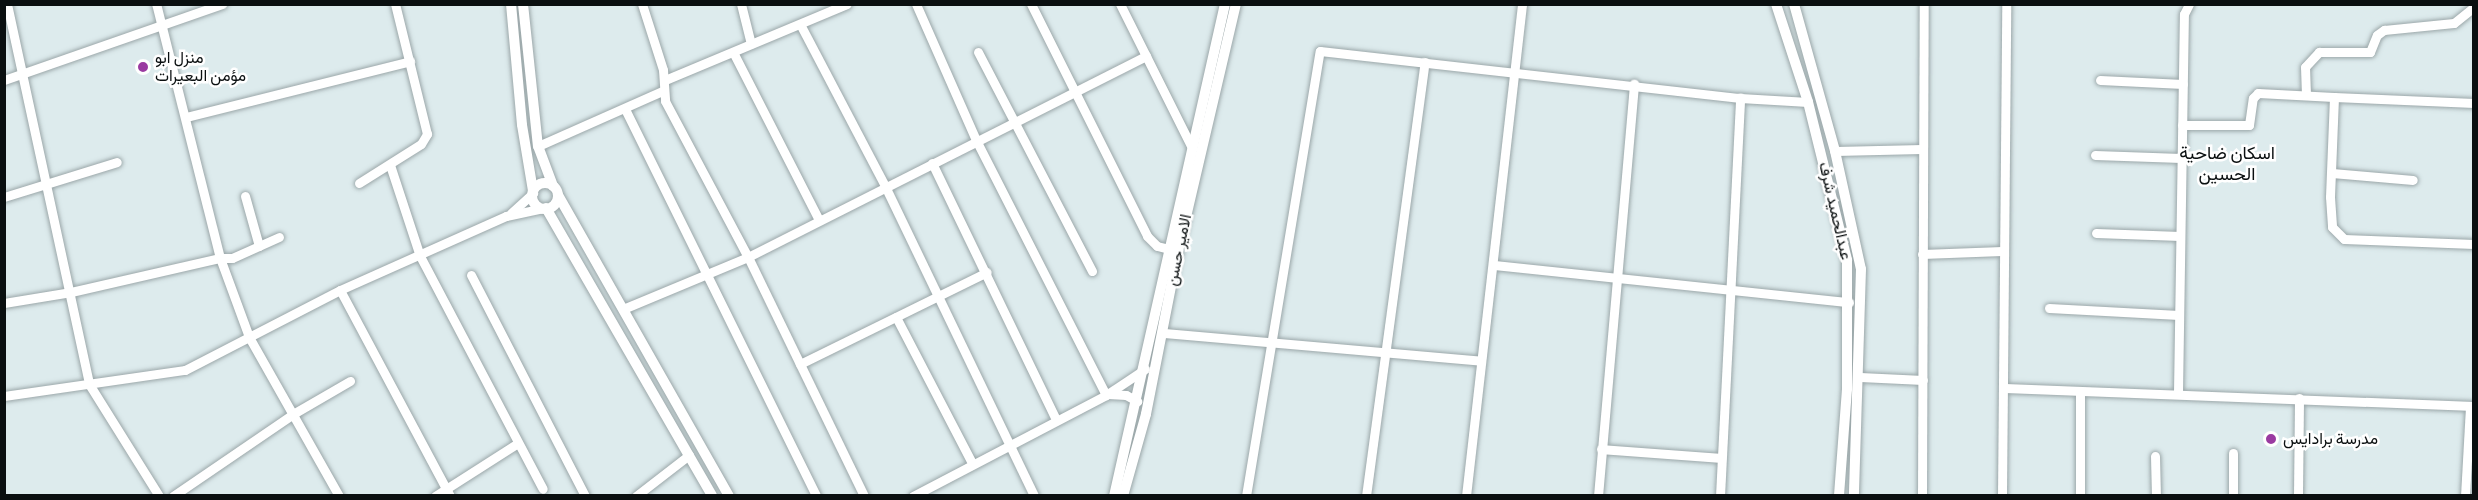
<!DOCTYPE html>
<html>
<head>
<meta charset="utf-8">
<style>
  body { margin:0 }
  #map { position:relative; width:2478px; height:500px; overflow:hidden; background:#ddebed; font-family:"Source Sans 3",Vazirmatn,sans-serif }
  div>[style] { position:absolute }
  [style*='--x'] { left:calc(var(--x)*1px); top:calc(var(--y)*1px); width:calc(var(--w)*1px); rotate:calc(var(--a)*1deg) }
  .roads { filter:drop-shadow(0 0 2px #9ba7a9) drop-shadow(0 0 2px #9ba7a9) }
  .minor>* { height:9px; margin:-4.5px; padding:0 4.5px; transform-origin:4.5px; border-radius:4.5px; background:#fff }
  .major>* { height:10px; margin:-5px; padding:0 5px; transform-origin:5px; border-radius:5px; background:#fff }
  .major>.ring { margin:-5px; padding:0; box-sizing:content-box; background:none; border:10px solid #fff; border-radius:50% }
  .dots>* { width:16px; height:16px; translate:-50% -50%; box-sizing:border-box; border:3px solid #fff; border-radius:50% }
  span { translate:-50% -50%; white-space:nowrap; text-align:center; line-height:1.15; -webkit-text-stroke:5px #fff; paint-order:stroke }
  .poi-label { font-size:16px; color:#0a0f10 }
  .left { translate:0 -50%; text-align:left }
  .street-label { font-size:16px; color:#0a0f10 }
  .neighbourhood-label { font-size:18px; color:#0a0f10 }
  .frame { position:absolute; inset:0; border:6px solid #0a0f10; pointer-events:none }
</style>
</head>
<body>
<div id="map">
  <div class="roads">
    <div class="minor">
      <i style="--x:7;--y:4;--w:389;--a:77.8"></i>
      <i style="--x:89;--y:384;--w:132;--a:58"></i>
      <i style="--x:642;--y:4;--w:69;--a:72.3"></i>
      <i style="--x:663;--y:70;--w:31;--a:86"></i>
      <i style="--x:665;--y:101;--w:177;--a:62"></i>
      <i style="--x:748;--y:257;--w:266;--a:64.1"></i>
      <i style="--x:741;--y:4;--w:41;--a:76"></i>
      <i style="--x:916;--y:4;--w:149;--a:66.2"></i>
      <i style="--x:976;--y:140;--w:286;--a:63"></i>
      <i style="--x:1031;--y:4;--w:259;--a:63.4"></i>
      <i style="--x:1147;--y:236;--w:14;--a:45"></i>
      <i style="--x:1157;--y:246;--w:12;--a:14"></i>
      <i style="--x:1120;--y:4;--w:159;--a:63.4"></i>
      <i style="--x:800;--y:24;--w:183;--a:62.3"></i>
      <i style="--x:885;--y:186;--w:344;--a:64.3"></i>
      <i style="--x:733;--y:52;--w:189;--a:62.9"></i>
      <i style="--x:978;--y:52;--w:247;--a:62.5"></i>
      <i style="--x:4;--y:80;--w:231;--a:-19.2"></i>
      <i style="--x:665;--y:80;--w:197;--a:-22.7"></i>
      <i style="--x:2100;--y:80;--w:83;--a:2.8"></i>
      <i style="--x:2306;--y:95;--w:28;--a:-92"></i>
      <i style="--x:2305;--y:67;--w:21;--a:-47"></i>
      <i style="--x:2319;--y:52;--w:51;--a:0"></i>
      <i style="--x:2370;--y:52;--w:18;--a:-68"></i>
      <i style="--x:2377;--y:35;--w:9;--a:-36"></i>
      <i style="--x:2384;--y:30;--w:70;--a:-5.7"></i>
      <i style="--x:2454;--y:23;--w:26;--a:-39"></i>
      <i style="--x:2474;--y:103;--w:140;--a:-177.5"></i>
      <i style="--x:2334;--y:97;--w:100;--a:92.3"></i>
      <i style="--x:2330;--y:197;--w:30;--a:86"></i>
      <i style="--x:2332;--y:227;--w:17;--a:45"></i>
      <i style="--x:2344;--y:239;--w:130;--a:2.2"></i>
      <i style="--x:625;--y:109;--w:432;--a:63.7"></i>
      <i style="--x:186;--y:117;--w:231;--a:-14"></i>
      <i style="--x:2182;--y:125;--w:67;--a:0"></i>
      <i style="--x:2249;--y:125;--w:27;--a:-82"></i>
      <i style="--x:2253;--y:98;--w:7;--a:-45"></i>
      <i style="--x:2258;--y:93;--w:76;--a:3"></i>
      <i style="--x:538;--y:146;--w:136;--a:-23.9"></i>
      <i style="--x:1835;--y:151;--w:87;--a:-1.3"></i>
      <i style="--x:2095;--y:155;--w:86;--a:2"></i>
      <i style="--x:932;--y:163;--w:284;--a:64.2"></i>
      <i style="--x:390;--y:165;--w:96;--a:71.8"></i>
      <i style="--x:420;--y:256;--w:263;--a:62.2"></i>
      <i style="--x:2332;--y:173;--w:81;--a:4.9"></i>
      <i style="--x:359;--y:183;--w:73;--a:-32.2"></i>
      <i style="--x:421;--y:144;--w:12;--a:-59"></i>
      <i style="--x:427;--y:134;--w:134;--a:-103.8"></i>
      <i style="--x:245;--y:196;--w:52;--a:74.4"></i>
      <i style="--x:4;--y:197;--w:118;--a:-17.2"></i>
      <i style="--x:511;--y:213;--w:30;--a:-42"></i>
      <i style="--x:2096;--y:233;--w:84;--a:2"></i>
      <i style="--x:279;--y:237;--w:51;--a:155.9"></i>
      <i style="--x:232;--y:258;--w:12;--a:180"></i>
      <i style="--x:220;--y:258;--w:84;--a:69.8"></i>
      <i style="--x:249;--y:337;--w:183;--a:60.5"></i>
      <i style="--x:1922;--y:254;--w:80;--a:-2.1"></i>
      <i style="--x:1494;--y:265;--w:357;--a:6"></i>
      <i style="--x:471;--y:275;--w:249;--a:62.7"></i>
      <i style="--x:340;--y:290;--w:234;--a:61.9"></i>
      <i style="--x:4;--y:303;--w:68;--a:-9.3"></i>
      <i style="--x:71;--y:292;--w:153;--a:-12.9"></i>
      <i style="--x:220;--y:258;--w:262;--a:-104.1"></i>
      <i style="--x:2049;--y:308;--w:130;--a:3.1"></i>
      <i style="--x:623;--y:309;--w:135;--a:-22.6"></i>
      <i style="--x:748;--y:257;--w:446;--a:-26.8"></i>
      <i style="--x:896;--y:317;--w:165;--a:62.5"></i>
      <i style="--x:1163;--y:333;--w:318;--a:5"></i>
      <i style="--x:800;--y:364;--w:208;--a:-26.2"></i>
      <i style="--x:1860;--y:377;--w:63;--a:2.7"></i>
      <i style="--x:2005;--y:388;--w:469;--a:2.2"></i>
      <i style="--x:2080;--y:391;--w:105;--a:90"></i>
      <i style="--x:2178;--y:392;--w:378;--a:-89.1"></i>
      <i style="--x:2184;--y:14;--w:11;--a:-63"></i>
      <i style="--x:1108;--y:394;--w:18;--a:3"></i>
      <i style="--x:1126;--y:395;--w:13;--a:29"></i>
      <i style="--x:4;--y:396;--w:183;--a:-8.2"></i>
      <i style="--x:185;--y:370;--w:174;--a:-27.3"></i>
      <i style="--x:340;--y:290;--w:182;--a:-24"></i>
      <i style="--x:506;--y:216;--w:38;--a:-12"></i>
      <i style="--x:1601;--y:449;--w:120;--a:4.3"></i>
      <i style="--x:2233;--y:453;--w:43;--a:90"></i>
      <i style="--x:2155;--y:456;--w:40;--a:88.6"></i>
      <i style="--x:173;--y:496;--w:145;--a:-34.3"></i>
      <i style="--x:293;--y:414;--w:66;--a:-30.1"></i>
      <i style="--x:435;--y:496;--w:98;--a:-32.6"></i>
      <i style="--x:636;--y:496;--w:67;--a:-37.7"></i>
      <i style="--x:913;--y:496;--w:218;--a:-27.6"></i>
      <i style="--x:1106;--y:395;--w:47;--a:-33.7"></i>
      <i style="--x:1246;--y:496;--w:451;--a:-80.6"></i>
      <i style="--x:1320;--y:51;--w:423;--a:6.4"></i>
      <i style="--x:1740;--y:98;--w:68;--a:3.4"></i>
      <i style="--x:1366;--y:496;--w:438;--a:-82.3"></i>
      <i style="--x:1466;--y:496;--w:495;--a:-83.5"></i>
      <i style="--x:1598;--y:496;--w:414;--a:-85"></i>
      <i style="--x:1720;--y:496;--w:399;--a:-87.1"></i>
      <i style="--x:1922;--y:496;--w:492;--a:-89.8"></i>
      <i style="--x:2002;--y:496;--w:492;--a:-89.5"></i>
      <i style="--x:2298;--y:496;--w:98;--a:-89.4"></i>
      <i style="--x:2465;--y:496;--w:90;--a:-86.8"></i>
    </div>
    <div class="major">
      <i style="--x:511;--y:4;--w:121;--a:84.8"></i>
      <i style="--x:522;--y:125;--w:67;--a:80.5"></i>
      <i style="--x:523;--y:4;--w:143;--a:84"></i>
      <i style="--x:538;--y:146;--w:43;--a:69.4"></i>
      <i style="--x:1776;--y:4;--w:103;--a:71.9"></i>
      <i style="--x:1808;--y:102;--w:163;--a:76.1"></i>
      <i style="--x:1847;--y:260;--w:129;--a:90"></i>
      <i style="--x:1847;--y:389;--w:107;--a:94.3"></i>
      <i style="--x:1794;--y:4;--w:153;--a:74.4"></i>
      <i style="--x:1835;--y:151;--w:121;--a:77.6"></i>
      <i style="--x:1861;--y:269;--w:227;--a:91.8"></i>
      <i class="ring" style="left:532px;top:183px;width:16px;height:16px"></i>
      <i style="--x:558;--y:195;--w:346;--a:60.4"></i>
      <i style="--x:546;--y:208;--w:332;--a:60"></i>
      <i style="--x:1114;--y:496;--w:504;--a:-77.29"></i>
      <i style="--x:1123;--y:496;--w:85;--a:-74.3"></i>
      <i style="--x:1146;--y:414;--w:166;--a:-78.9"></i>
      <i style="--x:1178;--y:251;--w:254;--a:-76.8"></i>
    </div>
  </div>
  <div class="dots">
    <i style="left:143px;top:67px;background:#9a3aa1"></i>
    <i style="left:2271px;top:439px;background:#9a3aa1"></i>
  </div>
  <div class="poi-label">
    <span class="left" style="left:155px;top:67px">منزل ابو<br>مؤمن البعيرات</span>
    <span class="left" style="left:2283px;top:439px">مدرسة برادايس</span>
  </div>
  <div class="street-label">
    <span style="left:1835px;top:211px;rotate:77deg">عبدالحميد شرف</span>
    <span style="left:1179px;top:250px;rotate:-78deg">الامير حسن</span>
  </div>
  <div class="neighbourhood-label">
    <span style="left:2227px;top:165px">اسكان ضاحية<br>الحسين</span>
  </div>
  <div class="frame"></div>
</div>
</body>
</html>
